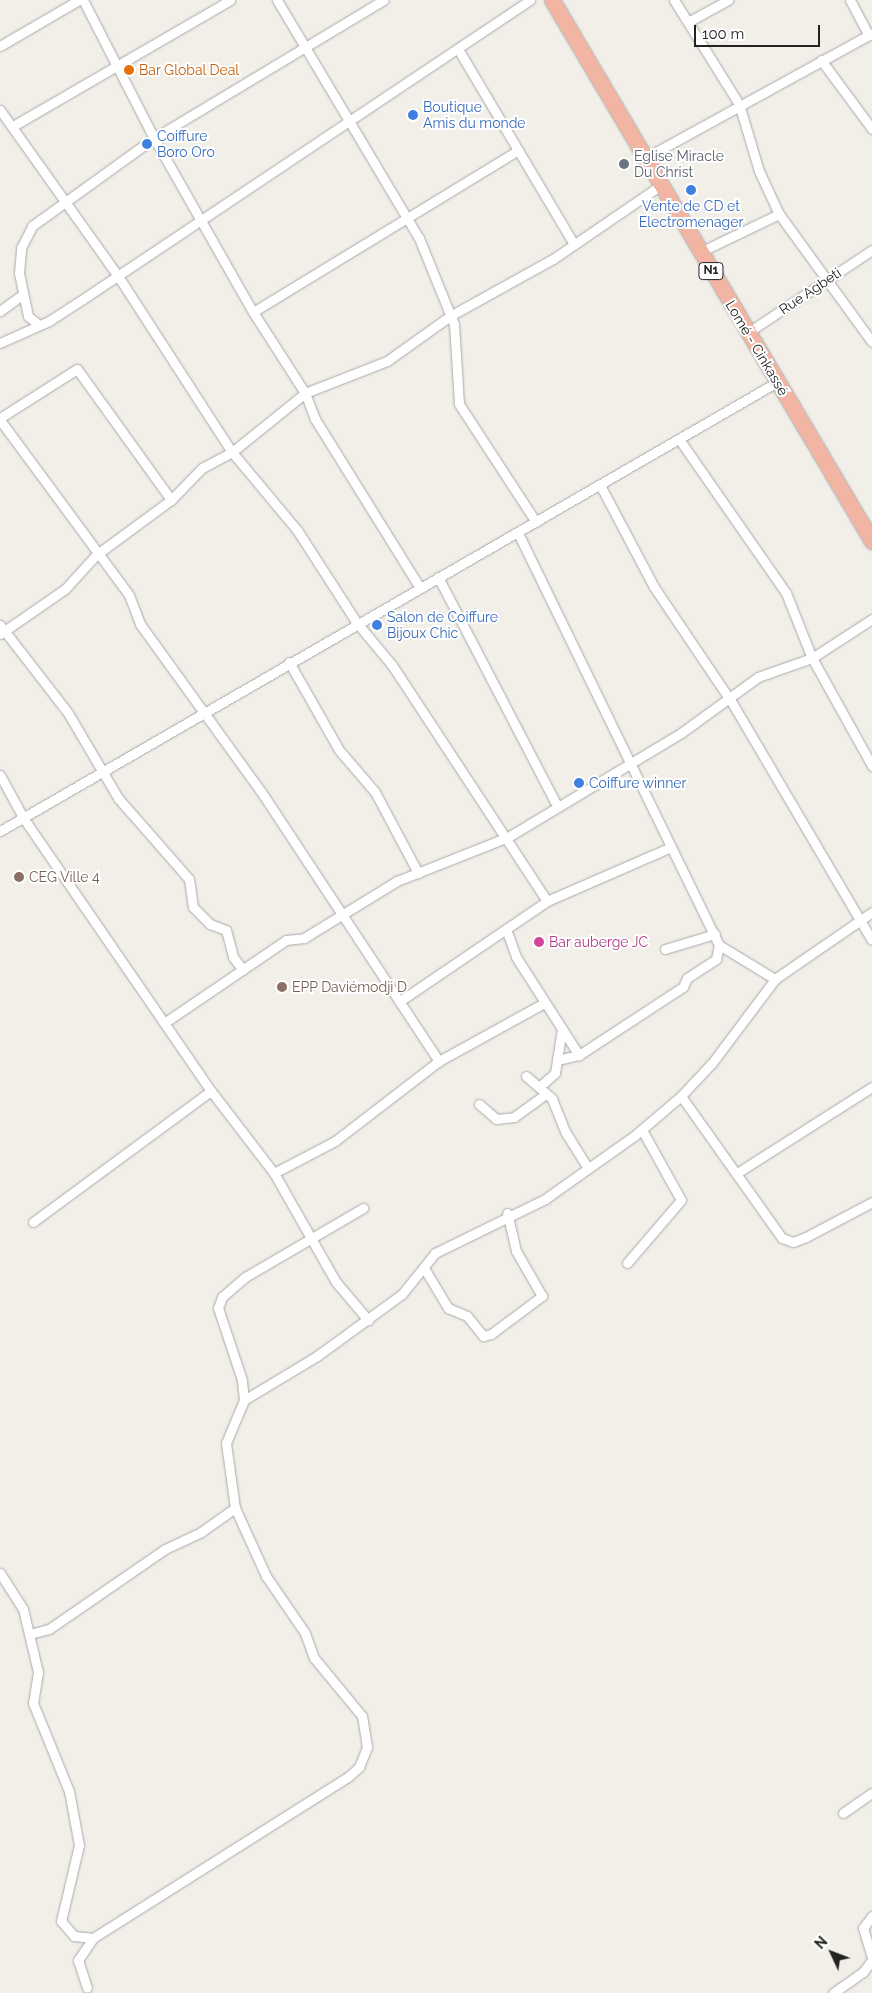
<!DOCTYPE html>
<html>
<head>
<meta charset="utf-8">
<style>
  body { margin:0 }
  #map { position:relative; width:872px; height:1993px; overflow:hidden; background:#f2efe9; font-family:Raleway,sans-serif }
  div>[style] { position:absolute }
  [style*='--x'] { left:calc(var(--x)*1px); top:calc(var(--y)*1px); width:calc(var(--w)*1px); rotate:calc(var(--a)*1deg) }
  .roads { filter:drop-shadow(0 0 1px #a9a9a9) drop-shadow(0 0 1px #a9a9a9) }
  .minor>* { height:9px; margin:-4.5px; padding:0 4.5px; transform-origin:4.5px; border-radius:4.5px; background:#fff }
  .trunk>* { height:15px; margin:-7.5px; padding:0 7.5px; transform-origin:7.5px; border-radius:7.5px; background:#f2b4a3 }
  .dots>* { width:14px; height:14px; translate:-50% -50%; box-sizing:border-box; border:2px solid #fff; border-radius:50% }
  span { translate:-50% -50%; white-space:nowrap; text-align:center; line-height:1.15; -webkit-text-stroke:4px #fff; paint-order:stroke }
  .shield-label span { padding:1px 4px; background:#fff; border:1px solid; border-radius:4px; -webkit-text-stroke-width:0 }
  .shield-label { font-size:12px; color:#222; font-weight:700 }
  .food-label { font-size:14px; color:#c56008 }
  .left { translate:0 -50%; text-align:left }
  .shop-label { font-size:14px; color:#366cbe }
  .worship-label { font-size:14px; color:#5b616d }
  .street-label { font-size:14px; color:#222 }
  .education-label { font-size:14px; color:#785e54 }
  .hotel-label { font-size:14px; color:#b23c85 }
  .north { position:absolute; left:807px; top:1928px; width:50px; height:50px; -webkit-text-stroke:4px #fff; paint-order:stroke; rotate:313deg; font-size:14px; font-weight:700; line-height:20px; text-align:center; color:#222 }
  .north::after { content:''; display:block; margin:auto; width:18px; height:22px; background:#222; clip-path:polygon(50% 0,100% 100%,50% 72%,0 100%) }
  .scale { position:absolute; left:694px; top:25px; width:126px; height:22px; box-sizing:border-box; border:2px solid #222; border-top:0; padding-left:6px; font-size:15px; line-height:18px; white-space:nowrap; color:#222; -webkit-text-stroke:4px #fff; paint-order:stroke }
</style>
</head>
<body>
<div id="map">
  <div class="roads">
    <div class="minor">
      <i style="--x:83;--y:0;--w:155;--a:62.8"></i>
      <i style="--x:154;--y:138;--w:268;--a:-31"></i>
      <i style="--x:277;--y:0;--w:277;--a:59.2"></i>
      <i style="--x:419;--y:238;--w:93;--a:67.9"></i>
      <i style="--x:454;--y:324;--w:80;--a:86.4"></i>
      <i style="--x:459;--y:404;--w:141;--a:56.9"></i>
      <i style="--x:674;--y:0;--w:123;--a:58"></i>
      <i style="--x:739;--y:104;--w:70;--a:73.4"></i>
      <i style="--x:759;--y:171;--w:47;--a:65.1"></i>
      <i style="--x:779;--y:214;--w:158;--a:54"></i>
      <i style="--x:850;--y:0;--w:40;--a:62"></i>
      <i style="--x:688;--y:22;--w:46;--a:-28.8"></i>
      <i style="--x:0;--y:46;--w:91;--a:-30.2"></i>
      <i style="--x:458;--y:49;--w:227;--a:59.3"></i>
      <i style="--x:821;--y:60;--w:86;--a:53.5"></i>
      <i style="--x:0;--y:110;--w:204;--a:54.6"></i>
      <i style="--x:118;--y:276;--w:210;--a:57.1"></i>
      <i style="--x:232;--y:452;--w:102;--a:50.2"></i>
      <i style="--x:297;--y:530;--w:111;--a:57.2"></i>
      <i style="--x:357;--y:623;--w:55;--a:50.2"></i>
      <i style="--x:392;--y:665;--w:282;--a:56.7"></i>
      <i style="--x:13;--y:126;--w:251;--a:-30.1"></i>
      <i style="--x:645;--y:158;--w:259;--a:-28.8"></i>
      <i style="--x:700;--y:252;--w:88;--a:-25.7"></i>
      <i style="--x:0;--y:311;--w:26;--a:-36"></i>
      <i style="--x:253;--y:312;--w:311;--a:-31.4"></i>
      <i style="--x:39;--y:325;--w:14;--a:-141"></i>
      <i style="--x:28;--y:316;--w:44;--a:-101.8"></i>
      <i style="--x:19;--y:273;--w:25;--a:-85"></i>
      <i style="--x:21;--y:248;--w:25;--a:-63"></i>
      <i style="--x:32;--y:226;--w:150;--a:-35.8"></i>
      <i style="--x:154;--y:138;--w:200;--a:60.4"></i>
      <i style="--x:253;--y:312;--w:96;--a:57.3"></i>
      <i style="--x:305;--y:393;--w:28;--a:69"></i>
      <i style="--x:315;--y:419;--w:199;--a:58.1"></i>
      <i style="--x:747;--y:333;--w:150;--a:-33.6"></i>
      <i style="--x:0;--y:343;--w:54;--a:-24.2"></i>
      <i style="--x:49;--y:321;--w:40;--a:-32.9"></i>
      <i style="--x:83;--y:299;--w:538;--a:-33.78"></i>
      <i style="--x:0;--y:418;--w:91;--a:-32.5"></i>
      <i style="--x:77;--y:369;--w:161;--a:54.3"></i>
      <i style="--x:0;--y:420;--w:217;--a:53.6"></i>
      <i style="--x:129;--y:595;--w:31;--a:69"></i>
      <i style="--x:140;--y:624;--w:212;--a:54.2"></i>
      <i style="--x:264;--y:796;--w:318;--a:56.6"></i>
      <i style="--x:679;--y:439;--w:188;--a:55.2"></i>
      <i style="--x:786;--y:593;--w:70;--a:68.2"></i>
      <i style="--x:812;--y:658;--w:124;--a:60.9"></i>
      <i style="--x:600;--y:485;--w:115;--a:62.1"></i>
      <i style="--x:654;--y:587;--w:138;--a:56"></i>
      <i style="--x:731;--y:701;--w:277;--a:59.5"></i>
      <i style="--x:518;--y:533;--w:458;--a:64"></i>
      <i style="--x:719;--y:945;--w:66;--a:31.3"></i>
      <i style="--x:438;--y:577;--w:256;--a:62.5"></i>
      <i style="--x:0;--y:625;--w:111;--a:52.3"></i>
      <i style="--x:68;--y:713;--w:99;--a:59.5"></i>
      <i style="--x:118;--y:798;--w:108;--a:48.8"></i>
      <i style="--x:189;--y:879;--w:28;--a:82"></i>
      <i style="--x:193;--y:907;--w:24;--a:45"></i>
      <i style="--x:210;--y:924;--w:17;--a:21"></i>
      <i style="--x:226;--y:930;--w:28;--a:75"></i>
      <i style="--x:233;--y:957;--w:16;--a:52"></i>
      <i style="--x:0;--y:634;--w:79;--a:-34.7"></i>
      <i style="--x:65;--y:589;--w:46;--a:-47.6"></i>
      <i style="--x:96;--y:555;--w:93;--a:-36.3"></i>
      <i style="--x:171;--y:500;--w:45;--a:-45.9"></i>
      <i style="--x:202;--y:468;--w:34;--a:-28"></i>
      <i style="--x:232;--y:452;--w:94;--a:-38.9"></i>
      <i style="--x:305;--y:393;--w:88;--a:-21.3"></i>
      <i style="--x:387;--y:361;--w:77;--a:-35.5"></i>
      <i style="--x:450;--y:316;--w:118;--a:-29"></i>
      <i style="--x:553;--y:259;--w:131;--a:-34.4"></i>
      <i style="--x:289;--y:662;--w:101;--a:60.4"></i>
      <i style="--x:339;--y:750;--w:55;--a:49.4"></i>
      <i style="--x:375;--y:792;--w:92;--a:62"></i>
      <i style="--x:0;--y:775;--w:50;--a:61.4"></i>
      <i style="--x:24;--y:819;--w:330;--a:55.5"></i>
      <i style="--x:211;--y:1091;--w:103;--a:52.5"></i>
      <i style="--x:274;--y:1173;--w:125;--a:60.4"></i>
      <i style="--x:336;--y:1282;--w:50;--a:49.9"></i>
      <i style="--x:0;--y:831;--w:897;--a:-30.02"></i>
      <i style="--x:506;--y:929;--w:30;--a:70"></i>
      <i style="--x:516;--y:957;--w:117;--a:57.3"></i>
      <i style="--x:665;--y:949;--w:52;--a:-16.7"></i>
      <i style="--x:400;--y:1001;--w:178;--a:-34.2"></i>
      <i style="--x:547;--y:901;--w:135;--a:-23.5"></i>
      <i style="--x:167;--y:1021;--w:144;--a:-34.2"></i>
      <i style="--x:286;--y:940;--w:18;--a:-6"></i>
      <i style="--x:304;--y:938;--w:109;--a:-31.5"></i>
      <i style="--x:397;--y:881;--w:119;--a:-21.6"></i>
      <i style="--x:508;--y:837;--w:202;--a:-31"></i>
      <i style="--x:681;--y:733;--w:95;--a:-36"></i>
      <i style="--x:758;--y:677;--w:57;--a:-19.4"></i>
      <i style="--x:812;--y:658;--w:72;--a:-33"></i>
      <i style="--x:557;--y:1060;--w:23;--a:-13"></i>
      <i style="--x:579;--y:1055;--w:124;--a:-33.2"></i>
      <i style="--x:683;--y:987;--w:10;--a:-66"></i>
      <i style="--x:687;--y:978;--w:35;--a:-33"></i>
      <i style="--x:716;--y:959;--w:14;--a:-78"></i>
      <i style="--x:526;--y:1076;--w:35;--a:41"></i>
      <i style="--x:552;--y:1099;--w:37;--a:68"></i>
      <i style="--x:566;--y:1133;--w:39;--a:58"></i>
      <i style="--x:539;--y:1087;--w:21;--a:-41"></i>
      <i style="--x:555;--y:1073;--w:45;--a:-81"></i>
      <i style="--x:681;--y:1096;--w:174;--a:54.6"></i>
      <i style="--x:782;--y:1238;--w:12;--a:20"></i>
      <i style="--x:793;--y:1242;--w:14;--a:-21"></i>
      <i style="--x:806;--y:1237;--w:75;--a:-27.9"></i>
      <i style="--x:479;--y:1104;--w:23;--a:41"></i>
      <i style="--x:496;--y:1119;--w:18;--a:-6"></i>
      <i style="--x:514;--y:1117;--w:39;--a:-36"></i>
      <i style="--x:274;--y:1173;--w:69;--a:-27.7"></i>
      <i style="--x:335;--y:1141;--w:131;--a:-37.6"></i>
      <i style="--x:439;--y:1061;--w:120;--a:-28.9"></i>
      <i style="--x:737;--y:1173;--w:160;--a:-32.5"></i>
      <i style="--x:33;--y:1222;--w:221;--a:-36.4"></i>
      <i style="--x:627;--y:1263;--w:83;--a:-49.4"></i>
      <i style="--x:681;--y:1200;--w:80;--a:-119.1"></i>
      <i style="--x:424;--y:1268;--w:47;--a:59"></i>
      <i style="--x:448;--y:1308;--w:21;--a:23"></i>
      <i style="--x:467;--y:1316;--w:26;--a:51"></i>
      <i style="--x:483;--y:1336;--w:8;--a:-14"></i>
      <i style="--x:491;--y:1334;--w:64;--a:-36.7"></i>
      <i style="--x:542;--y:1296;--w:52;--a:-120"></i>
      <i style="--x:516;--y:1251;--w:39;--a:-103"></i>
      <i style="--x:244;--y:1400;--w:20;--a:-96"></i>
      <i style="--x:242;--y:1380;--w:76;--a:-108.4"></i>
      <i style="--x:218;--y:1308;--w:12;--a:-70"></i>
      <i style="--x:222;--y:1297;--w:30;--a:-41"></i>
      <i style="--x:245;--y:1277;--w:137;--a:-30.3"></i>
      <i style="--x:0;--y:1573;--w:43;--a:57.4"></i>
      <i style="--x:23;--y:1609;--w:65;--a:76.6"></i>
      <i style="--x:38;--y:1672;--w:31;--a:99"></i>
      <i style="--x:33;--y:1703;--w:95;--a:67.8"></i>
      <i style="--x:69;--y:1791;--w:55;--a:79.5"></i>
      <i style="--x:79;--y:1845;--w:78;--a:103.3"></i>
      <i style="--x:61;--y:1921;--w:20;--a:49"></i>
      <i style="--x:74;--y:1936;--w:19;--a:6"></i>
      <i style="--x:93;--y:1938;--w:27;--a:124"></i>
      <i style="--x:78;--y:1960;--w:29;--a:72"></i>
      <i style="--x:30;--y:1634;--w:20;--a:-15"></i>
      <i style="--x:49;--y:1629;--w:141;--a:-34.6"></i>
      <i style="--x:165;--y:1549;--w:40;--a:-25"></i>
      <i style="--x:201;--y:1532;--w:42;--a:-35.2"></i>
      <i style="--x:235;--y:1508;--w:66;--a:-97.9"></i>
      <i style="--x:226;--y:1443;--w:47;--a:-67.3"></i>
      <i style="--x:244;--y:1400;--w:85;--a:-31.1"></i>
      <i style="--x:317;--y:1356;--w:105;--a:-36.1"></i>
      <i style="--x:402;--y:1294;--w:53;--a:-51.2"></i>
      <i style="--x:435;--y:1253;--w:123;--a:-26.1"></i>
      <i style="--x:545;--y:1199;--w:109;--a:-35.3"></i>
      <i style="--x:634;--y:1136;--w:62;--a:-40.4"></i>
      <i style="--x:681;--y:1096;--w:45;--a:-46.8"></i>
      <i style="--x:712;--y:1063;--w:105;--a:-53.1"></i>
      <i style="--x:775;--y:979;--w:118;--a:-34.6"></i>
      <i style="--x:843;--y:1813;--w:35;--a:-35"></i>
      <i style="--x:872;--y:1916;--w:15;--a:127"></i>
      <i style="--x:863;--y:1928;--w:31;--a:73"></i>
      <i style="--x:93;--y:1938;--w:302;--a:-32.3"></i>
      <i style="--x:348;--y:1777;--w:15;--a:-42"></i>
      <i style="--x:359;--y:1767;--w:22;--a:-68"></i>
      <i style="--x:367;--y:1747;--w:31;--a:-99"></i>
      <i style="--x:362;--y:1716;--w:75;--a:-129.6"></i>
      <i style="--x:314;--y:1658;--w:27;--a:-110"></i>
      <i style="--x:305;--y:1633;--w:69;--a:-124.4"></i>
      <i style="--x:266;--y:1576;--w:75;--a:-114.5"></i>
      <i style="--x:833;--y:1993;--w:37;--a:-35"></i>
      <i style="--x:863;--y:1972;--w:15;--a:-53"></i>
    </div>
    <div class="trunk">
      <i style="--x:552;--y:0;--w:629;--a:59.4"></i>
    </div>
  </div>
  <div class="dots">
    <i style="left:129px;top:70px;background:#e8710a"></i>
    <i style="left:413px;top:115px;background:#3f7fe0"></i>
    <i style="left:147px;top:144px;background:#3f7fe0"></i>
    <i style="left:624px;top:164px;background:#6b7280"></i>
    <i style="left:691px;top:190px;background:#3f7fe0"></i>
    <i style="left:377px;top:625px;background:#3f7fe0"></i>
    <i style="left:579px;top:783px;background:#3f7fe0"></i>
    <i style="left:19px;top:877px;background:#8d6e63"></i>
    <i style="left:539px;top:942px;background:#d1479c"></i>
    <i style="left:282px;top:987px;background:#8d6e63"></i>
  </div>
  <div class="shield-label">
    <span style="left:711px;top:271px">N1</span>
  </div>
  <div class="food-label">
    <span class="left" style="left:139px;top:70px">Bar Global Deal</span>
  </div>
  <div class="shop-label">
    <span class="left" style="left:423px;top:115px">Boutique<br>Amis du monde</span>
    <span class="left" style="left:157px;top:144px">Coiffure<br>Boro Oro</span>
    <span style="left:691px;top:214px">Vente de CD et<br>Electromenager</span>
    <span class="left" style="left:387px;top:625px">Salon de Coiffure<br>Bijoux Chic</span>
    <span class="left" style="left:589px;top:783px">Coiffure winner</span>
  </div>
  <div class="worship-label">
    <span class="left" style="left:634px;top:164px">Eglise Miracle<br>Du Christ</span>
  </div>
  <div class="street-label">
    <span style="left:810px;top:291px;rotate:-34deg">Rue Agbeti</span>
    <span style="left:757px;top:348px;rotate:59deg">Lomé - Cinkassé</span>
  </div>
  <div class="education-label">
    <span class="left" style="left:29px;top:877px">CEG Ville 4</span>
    <span class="left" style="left:292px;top:987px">EPP Daviémodji D</span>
  </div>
  <div class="hotel-label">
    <span class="left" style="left:549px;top:942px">Bar auberge JC</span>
  </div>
  <div class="north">N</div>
  <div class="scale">100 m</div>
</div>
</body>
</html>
